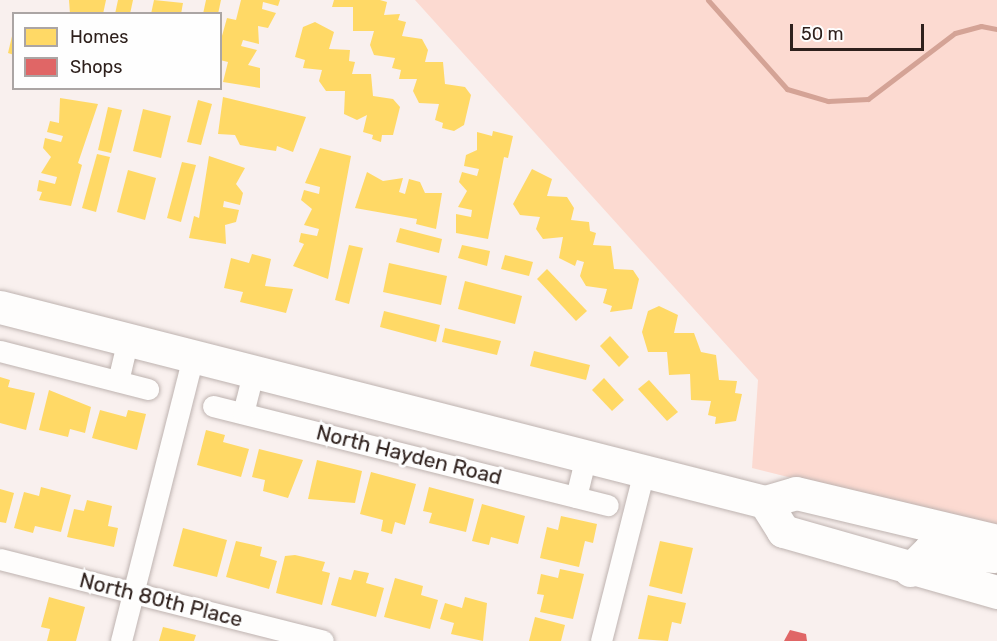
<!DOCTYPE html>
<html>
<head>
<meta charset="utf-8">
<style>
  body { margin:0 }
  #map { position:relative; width:997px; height:641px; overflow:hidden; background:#f9f0ee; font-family:Rubik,sans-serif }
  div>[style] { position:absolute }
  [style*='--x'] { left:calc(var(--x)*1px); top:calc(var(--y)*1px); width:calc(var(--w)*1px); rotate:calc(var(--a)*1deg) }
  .green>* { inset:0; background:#fcdad1 }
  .homes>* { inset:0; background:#ffd966 }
  .shops>* { inset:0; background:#e06666 }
  .stream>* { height:5px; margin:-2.5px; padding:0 2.5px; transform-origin:2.5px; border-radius:2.5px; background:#d4a396 }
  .roads { filter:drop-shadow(0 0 2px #beb3b0) drop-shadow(0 0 2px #beb3b0) }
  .minor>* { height:21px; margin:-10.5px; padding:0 10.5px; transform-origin:10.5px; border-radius:10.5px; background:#fefdfc }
  .primary>* { height:33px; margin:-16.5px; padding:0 16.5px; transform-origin:16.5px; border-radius:16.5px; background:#fefdfc }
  span { translate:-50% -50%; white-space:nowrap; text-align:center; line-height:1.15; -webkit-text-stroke:6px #fefefe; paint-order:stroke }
  .street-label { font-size:21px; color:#2e201c }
  .legend { position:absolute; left:12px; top:12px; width:210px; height:78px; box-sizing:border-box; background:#fefefe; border:2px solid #aba5a4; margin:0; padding:8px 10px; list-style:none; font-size:18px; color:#2e201c }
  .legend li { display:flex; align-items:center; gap:12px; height:30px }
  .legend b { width:30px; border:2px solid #aba5a4 }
  .scale { position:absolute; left:790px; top:24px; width:134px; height:27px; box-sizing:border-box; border:3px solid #2e201c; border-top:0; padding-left:8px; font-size:18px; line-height:21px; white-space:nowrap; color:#2e201c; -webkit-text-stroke:4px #fefefe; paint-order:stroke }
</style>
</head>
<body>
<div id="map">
  <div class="green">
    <i style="clip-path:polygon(415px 0,997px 0,997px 529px,752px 468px,758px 380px)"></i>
  </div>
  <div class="homes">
    <i style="clip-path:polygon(69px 0,106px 0,103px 14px,70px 14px)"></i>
    <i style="clip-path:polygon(118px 0,133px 0,130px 14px,115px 14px)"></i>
    <i style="clip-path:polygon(154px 0,183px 3px,181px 14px,151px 14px)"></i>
    <i style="clip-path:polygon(206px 0,221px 0,218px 14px,203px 14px)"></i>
    <i style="clip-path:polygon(241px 0,280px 0,278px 6px,263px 2px,262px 9px,276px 13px,268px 28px,258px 26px,259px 44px,243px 40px,241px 46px,257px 50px,248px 65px,260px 68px,260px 88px,223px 82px,228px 62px,220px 60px,220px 43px,227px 18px,236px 20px)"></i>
    <i style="clip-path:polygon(334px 0,380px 0,387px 2px,384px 15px,400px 14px,398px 20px,406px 22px,402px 36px,422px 39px,428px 50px,425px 62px,443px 62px,445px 84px,465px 87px,471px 95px,464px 125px,454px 131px,442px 128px,443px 123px,435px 120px,439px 104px,419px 103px,413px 91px,417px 79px,399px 79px,401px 70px,392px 68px,395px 58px,374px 55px,370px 45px,374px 31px,353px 31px,353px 7px,332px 7px)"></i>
    <i style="clip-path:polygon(315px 22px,334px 32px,329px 49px,350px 50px,349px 61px,355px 62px,352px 74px,371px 74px,373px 96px,393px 99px,400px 107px,393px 135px,382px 135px,381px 142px,372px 139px,373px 135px,363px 132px,367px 115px,357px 120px,344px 114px,345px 91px,326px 91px,319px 81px,322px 70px,303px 68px,305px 60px,295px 57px,303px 27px)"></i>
    <i style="clip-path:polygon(13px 32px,14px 32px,14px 55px,8px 53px)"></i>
    <i style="clip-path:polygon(223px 97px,306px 117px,293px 152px,277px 146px,276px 151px,251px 147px,240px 145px,235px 135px,218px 134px)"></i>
    <i style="clip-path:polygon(60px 98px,98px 104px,78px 163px,82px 165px,71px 206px,39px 200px,42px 192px,37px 191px,39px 180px,55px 184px,57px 177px,41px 173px,51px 157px,43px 148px,45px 138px,61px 142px,63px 136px,47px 132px,50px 121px,59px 123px)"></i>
    <i style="clip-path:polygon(198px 100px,212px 104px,201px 145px,187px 142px)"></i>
    <i style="clip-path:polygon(108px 107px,122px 110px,111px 153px,98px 150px)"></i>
    <i style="clip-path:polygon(143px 109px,171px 116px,161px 158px,133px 151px)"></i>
    <i style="clip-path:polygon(493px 131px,513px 136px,508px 158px,504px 157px,488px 239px,456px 233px,456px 214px,471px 217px,472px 210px,458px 207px,467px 191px,459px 182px,462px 172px,477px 176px,479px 169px,464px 166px,466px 155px,477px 150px,477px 132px,492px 136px)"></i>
    <i style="clip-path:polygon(320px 148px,351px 156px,328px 279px,293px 266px,304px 244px,299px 242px,301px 233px,317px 236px,319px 229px,304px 225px,312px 209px,301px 200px,304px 190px,319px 194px,320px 187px,305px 183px)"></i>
    <i style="clip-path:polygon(97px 154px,110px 157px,96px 212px,82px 208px)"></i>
    <i style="clip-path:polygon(209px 156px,245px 168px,236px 184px,243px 193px,240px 205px,224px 201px,223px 207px,239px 210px,236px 222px,225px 225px,226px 244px,189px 238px,194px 216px,199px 218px)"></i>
    <i style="clip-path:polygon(182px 162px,196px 165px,181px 222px,167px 218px)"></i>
    <i style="clip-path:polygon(532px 169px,552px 179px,547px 196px,567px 197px,574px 208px,571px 220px,589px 222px,590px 231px,596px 233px,593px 245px,611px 246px,614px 269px,633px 270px,639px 279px,632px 309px,610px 312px,612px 306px,603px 303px,607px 289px,586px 286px,580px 276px,584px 262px,577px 260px,575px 266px,559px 258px,563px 237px,543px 239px,536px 229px,540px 217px,520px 215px,513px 204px)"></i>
    <i style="clip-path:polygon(128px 170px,156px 178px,145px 220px,117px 212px)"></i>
    <i style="clip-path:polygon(367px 172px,383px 181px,403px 178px,399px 192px,405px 194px,409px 179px,420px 182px,425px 193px,442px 193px,436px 229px,416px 224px,417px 219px,355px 208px)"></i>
    <i style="clip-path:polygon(400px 228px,442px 239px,439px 253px,396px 242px)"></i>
    <i style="clip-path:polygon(349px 245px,363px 248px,349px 304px,335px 300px)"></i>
    <i style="clip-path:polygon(462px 245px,490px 251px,487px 266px,458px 258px)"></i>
    <i style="clip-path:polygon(252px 254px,271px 259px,265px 286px,293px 289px,286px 313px,240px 302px,243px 292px,224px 288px,231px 258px,249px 263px)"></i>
    <i style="clip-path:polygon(505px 255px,533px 262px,529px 276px,501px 269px)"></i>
    <i style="clip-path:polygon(389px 263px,447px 276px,441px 305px,383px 292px)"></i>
    <i style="clip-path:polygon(547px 269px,587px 311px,576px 321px,537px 279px)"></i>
    <i style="clip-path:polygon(465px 281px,522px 296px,515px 324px,458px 309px)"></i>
    <i style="clip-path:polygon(659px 306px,678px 315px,674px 333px,694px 333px,701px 352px,716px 355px,719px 380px,737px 381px,735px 393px,742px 394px,736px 421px,715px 424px,716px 417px,708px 415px,711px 401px,691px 400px,690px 374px,669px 375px,667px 352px,648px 352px,642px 332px,648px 311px)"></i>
    <i style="clip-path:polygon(384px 311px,440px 325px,436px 342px,380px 327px)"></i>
    <i style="clip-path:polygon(445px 328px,501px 341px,497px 355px,442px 342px)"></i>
    <i style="clip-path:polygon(610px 336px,629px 357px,619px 367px,600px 346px)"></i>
    <i style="clip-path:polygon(534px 351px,590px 365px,586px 380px,530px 366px)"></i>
    <i style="clip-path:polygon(0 377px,10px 380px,8px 387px,35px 393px,26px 430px,0 423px)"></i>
    <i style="clip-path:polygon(604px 378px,624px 400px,612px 411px,592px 390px)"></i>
    <i style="clip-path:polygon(649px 380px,678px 412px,667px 421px,638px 389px)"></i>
    <i style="clip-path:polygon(49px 390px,91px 407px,85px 433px,70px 429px,68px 437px,39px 430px)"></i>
    <i style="clip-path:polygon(100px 410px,126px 417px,128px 410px,146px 414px,137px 450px,92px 438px)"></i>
    <i style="clip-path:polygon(206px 430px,225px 435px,223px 442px,249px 449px,241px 477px,197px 465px)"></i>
    <i style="clip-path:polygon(259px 449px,303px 460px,288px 498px,263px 491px,265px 480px,252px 477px)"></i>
    <i style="clip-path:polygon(317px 460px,362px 471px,355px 503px,308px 499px)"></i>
    <i style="clip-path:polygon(371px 472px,416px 484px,405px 525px,395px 522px,392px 534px,381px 531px,383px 520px,360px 514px)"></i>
    <i style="clip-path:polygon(41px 487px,71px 495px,61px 532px,35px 526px,33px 533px,14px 528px,24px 492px,39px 496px)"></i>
    <i style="clip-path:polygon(429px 487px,474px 499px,466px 532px,429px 523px,432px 513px,423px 511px)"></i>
    <i style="clip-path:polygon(0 489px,14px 493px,6px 523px,0 522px)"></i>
    <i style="clip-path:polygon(87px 500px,112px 506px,108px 526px,118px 528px,114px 547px,67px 537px,74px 509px,84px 511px)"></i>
    <i style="clip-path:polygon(482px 504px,525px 516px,518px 544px,491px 537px,489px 545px,472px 541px)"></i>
    <i style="clip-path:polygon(561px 516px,597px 524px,593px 543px,585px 541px,579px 567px,540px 558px,547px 527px,558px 530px)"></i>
    <i style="clip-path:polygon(183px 528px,227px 540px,217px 577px,173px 566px)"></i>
    <i style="clip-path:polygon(236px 541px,262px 547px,260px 556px,277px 561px,269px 589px,226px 577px)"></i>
    <i style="clip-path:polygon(660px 541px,693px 548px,682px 594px,649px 586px)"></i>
    <i style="clip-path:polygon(295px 555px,325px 562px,322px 571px,330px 573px,322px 605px,276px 593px,285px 556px)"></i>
    <i style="clip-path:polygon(560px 569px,584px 574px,573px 619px,540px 612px,544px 595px,537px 594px,541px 574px,558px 578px)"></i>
    <i style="clip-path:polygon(354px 570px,369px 573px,366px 583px,384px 588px,376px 617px,331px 605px,339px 577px,351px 580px)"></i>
    <i style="clip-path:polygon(395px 578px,423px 586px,421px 595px,438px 600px,430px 629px,384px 617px)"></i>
    <i style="clip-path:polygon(648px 595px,686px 603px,681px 624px,672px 622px,668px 641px,638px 639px)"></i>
    <i style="clip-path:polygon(49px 597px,85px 607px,76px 641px,47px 641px,50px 629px,41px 627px)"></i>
    <i style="clip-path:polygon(465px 597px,487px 603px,483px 641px,451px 634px,454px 623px,440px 619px,445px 603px,462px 608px)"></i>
    <i style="clip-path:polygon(535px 617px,565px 625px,561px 641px,529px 641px)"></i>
    <i style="clip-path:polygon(163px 627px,196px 635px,194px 641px,159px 641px)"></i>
  </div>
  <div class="shops">
    <i style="clip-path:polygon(790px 630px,806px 634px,807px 641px,784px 641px)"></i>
  </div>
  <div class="stream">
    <i style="--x:708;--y:0;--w:119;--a:48.4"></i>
    <i style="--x:787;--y:89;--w:43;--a:16.3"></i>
    <i style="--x:828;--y:101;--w:40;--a:-2.9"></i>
    <i style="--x:868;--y:99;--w:109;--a:-37.2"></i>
    <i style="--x:955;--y:33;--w:27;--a:-15"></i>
    <i style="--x:981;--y:26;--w:16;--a:11"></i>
  </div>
  <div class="roads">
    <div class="minor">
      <i style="--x:0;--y:351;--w:153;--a:14.4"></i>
      <i style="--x:118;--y:381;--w:43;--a:-76.6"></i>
      <i style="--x:213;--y:406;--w:407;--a:14.1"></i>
      <i style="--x:243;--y:413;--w:44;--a:-75.7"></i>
      <i style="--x:576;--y:497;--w:42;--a:-76.3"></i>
      <i style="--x:0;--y:559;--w:333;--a:14.2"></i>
      <i style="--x:121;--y:641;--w:294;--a:-75.8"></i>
      <i style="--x:601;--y:641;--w:175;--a:-75.8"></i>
    </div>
    <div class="primary">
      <i style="--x:0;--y:307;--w:789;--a:14.3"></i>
      <i style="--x:765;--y:502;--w:32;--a:-16"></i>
      <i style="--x:796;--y:493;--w:207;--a:13.4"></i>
      <i style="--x:765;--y:502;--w:34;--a:58"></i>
      <i style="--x:783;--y:531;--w:223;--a:15.9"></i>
      <i style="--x:910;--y:570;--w:27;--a:-45"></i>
      <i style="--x:929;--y:551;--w:66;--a:4.3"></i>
    </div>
  </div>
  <div class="street-label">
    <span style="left:409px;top:455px;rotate:14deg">North Hayden Road</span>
    <span style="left:161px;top:600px;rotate:14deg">North 80th Place</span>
  </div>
  <ul class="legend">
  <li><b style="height:16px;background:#ffd966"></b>Homes</li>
  <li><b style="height:16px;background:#e06666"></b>Shops</li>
  </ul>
  <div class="scale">50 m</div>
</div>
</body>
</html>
